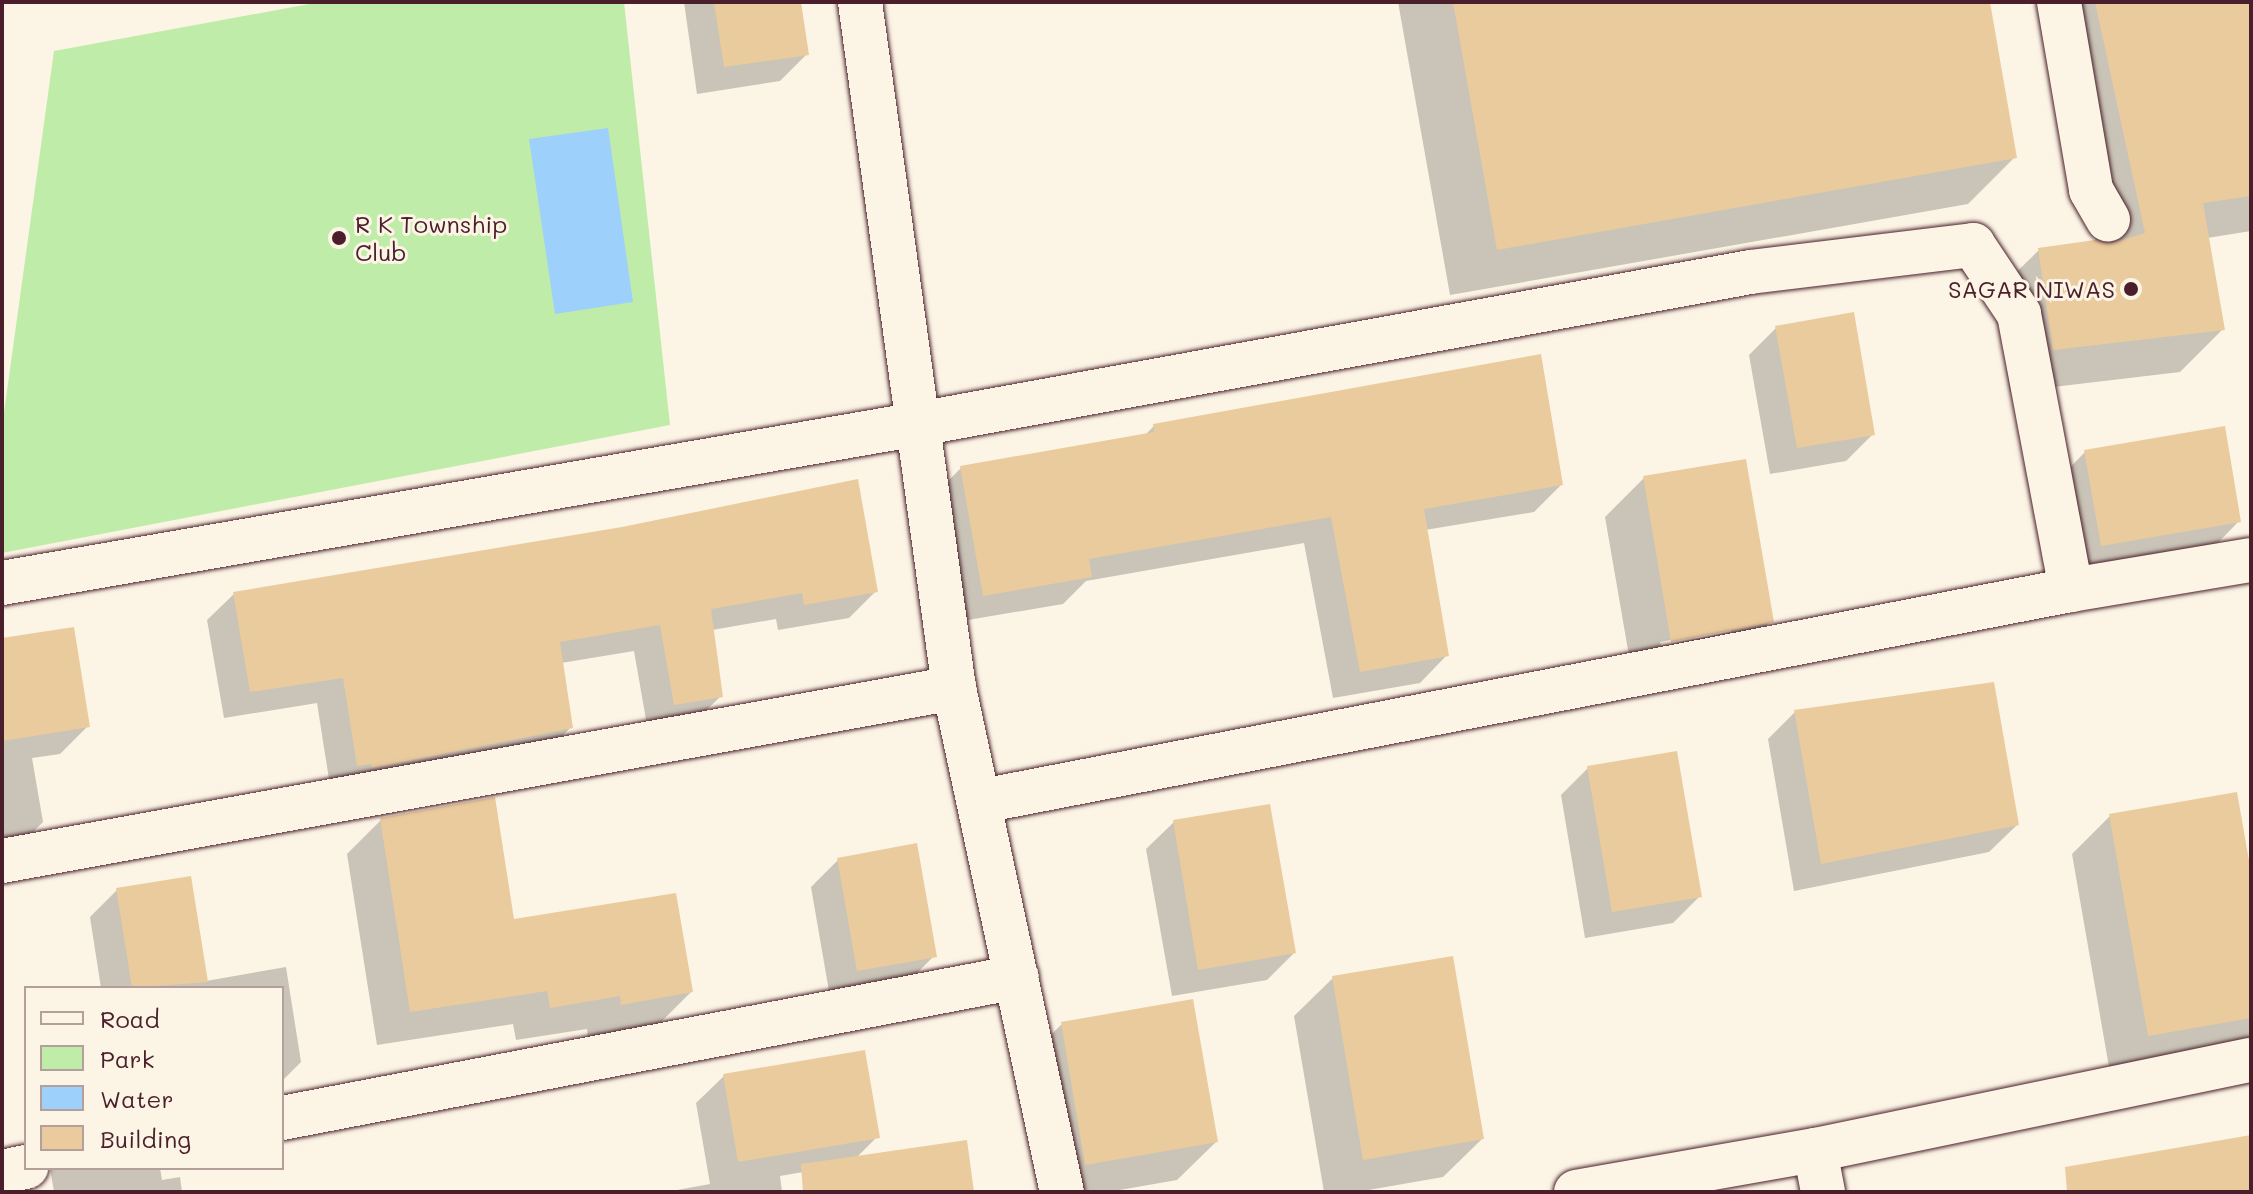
<!DOCTYPE html>
<html>
<head>
<meta charset="utf-8">
<style>
  body { margin:0 }
  #map { position:relative; width:2253px; height:1194px; overflow:hidden; background:#fcf5e5; font-family:Mali,sans-serif }
  div>[style] { position:absolute }
  [style*='--x'] { left:calc(var(--x)*1px); top:calc(var(--y)*1px); width:calc(var(--w)*1px); rotate:calc(var(--a)*1deg) }
  .green>* { inset:0; background:#c0eca9 }
  .water>* { inset:0; background:#9dd0fa }
  .shadow>* { inset:0; background:#0003 }
  .building>* { inset:0; background:#eacb9d }
  .roads { filter:drop-shadow(0 0 2px #4a1f2b) drop-shadow(0 0 2px #4a1f2b) }
  .minor>* { height:44px; margin:-22px; padding:0 22px; transform-origin:22px; border-radius:22px; background:#fcf5e5 }
  .dots>* { width:22px; height:22px; translate:-50% -50%; box-sizing:border-box; border:4px solid #fcf5e5; border-radius:50% }
  span { translate:-50% -50%; white-space:nowrap; text-align:center; line-height:1.15; -webkit-text-stroke:6px #fcf5e5; paint-order:stroke }
  .poi-label { font-size:24px; color:#4a1f2b }
  .left { translate:0 -50%; text-align:left }
  .right { translate:-100% -50%; text-align:right }
  .frame { position:absolute; inset:0; border:4px solid #4a1f2b; pointer-events:none }
  .legend { position:absolute; left:24px; top:986px; width:260px; height:184px; box-sizing:border-box; background:#fcf5e5; border:2px solid #b59f9b; margin:0; padding:10px 14px; list-style:none; font-size:24px; color:#4a1f2b }
  .legend li { display:flex; align-items:center; gap:16px; height:40px }
  .legend b { width:40px; border:2px solid #b59f9b }
</style>
</head>
<body>
<div id="map">
  <div class="green">
    <i style="clip-path:polygon(320px 2px,624px 2px,670px 425px,2px 553px,2px 427px,54px 51px)"></i>
  </div>
  <div class="water">
    <i style="clip-path:polygon(608px 128px,633px 302px,555px 314px,529px 139px)"></i>
  </div>
  <div class="shadow">
    <i style="clip-path:polygon(684px 2px,799px 2px,807px 54px,780px 81px,697px 94px)"></i>
    <i style="clip-path:polygon(1398px 2px,1988px 2px,2015px 157px,1968px 204px,1450px 295px)"></i>
    <i style="clip-path:polygon(2046px 2px,2251px 2px,2251px 231px,2207px 238px,2223px 329px,2180px 372px,2010px 392px,1996px 292px,2039px 250px,2096px 242px)"></i>
    <i style="clip-path:polygon(1776px 328px,1873px 434px,1846px 461px,1770px 474px,1749px 355px)"></i>
    <i style="clip-path:polygon(1154px 426px,1561px 485px,1534px 512px,1425px 530px,1447px 655px,1420px 683px,1333px 698px,1304px 543px,1086px 581px,1063px 604px,956px 622px,934px 495px,961px 468px,1144px 436px)"></i>
    <i style="clip-path:polygon(2085px 452px,2239px 521px,2212px 549px,2074px 572px,2058px 480px)"></i>
    <i style="clip-path:polygon(evenodd,1644px 478px,1771px 621px,1733px 660px,1633px 679px,1605px 517px,1644px 478px,1731px 628px,1731px 632px,1661px 646px,1660px 642px,1731px 628px)"></i>
    <i style="clip-path:polygon(876px 591px,849px 618px,778px 630px,776px 619px,712px 630px,721px 696px,694px 722px,648px 731px,634px 651px,561px 663px,571px 727px,545px 754px,331px 792px,317px 703px,224px 718px,207px 620px,234px 594px)"></i>
    <i style="clip-path:polygon(2px 641px,88px 726px,60px 754px,32px 758px,43px 822px,15px 850px,2px 852px)"></i>
    <i style="clip-path:polygon(1795px 712px,2017px 825px,1989px 852px,1794px 891px,1768px 739px)"></i>
    <i style="clip-path:polygon(1588px 768px,1700px 896px,1673px 923px,1585px 938px,1561px 795px)"></i>
    <i style="clip-path:polygon(2110px 816px,2251px 884px,2251px 1035px,2235px 1052px,2110px 1073px,2072px 854px)"></i>
    <i style="clip-path:polygon(381px 820px,513px 921px,691px 992px,657px 1026px,588px 1038px,587px 1029px,516px 1040px,513px 1024px,377px 1045px,347px 854px)"></i>
    <i style="clip-path:polygon(1174px 822px,1294px 953px,1267px 980px,1172px 996px,1146px 849px)"></i>
    <i style="clip-path:polygon(838px 860px,934px 956px,907px 983px,830px 997px,811px 887px)"></i>
    <i style="clip-path:polygon(117px 890px,206px 981px,286px 967px,301px 1062px,282px 1081px,282px 988px,101px 988px,90px 917px)"></i>
    <i style="clip-path:polygon(1333px 978px,1482px 1139px,1443px 1177px,1357px 1192px,1324px 1192px,1294px 1016px)"></i>
    <i style="clip-path:polygon(1062px 1024px,1216px 1142px,1177px 1180px,1108px 1192px,1046px 1192px,1023px 1062px)"></i>
    <i style="clip-path:polygon(724px 1076px,877px 1137px,850px 1164px,780px 1176px,782px 1192px,666px 1192px,710px 1184px,696px 1103px)"></i>
    <i style="clip-path:polygon(50px 1168px,160px 1168px,162px 1180px,180px 1177px,182px 1192px,54px 1192px)"></i>
  </div>
  <div class="building">
    <i style="clip-path:polygon(714px 2px,801px 2px,809px 55px,724px 67px)"></i>
    <i style="clip-path:polygon(1453px 2px,1990px 2px,2017px 158px,1497px 250px)"></i>
    <i style="clip-path:polygon(2095px 2px,2251px 2px,2251px 196px,2203px 203px,2225px 330px,2053px 350px,2038px 248px,2095px 240px,2109px 244px,2145px 233px)"></i>
    <i style="clip-path:polygon(1854px 312px,1875px 435px,1797px 448px,1775px 326px)"></i>
    <i style="clip-path:polygon(1541px 354px,1563px 485px,1424px 509px,1449px 656px,1360px 672px,1331px 517px,1089px 559px,1092px 577px,983px 596px,960px 466px,1154px 432px,1153px 424px)"></i>
    <i style="clip-path:polygon(2225px 426px,2241px 522px,2101px 546px,2084px 450px)"></i>
    <i style="clip-path:polygon(1746px 459px,1774px 622px,1671px 642px,1643px 476px)"></i>
    <i style="clip-path:polygon(858px 479px,878px 592px,804px 605px,802px 593px,711px 609px,723px 697px,674px 705px,660px 625px,560px 642px,573px 728px,372px 768px,371px 764px,357px 766px,343px 678px,250px 692px,233px 592px,622px 527px)"></i>
    <i style="clip-path:polygon(74px 627px,90px 727px,2px 741px,2px 638px)"></i>
    <i style="clip-path:polygon(1994px 682px,2019px 825px,1821px 864px,1794px 710px)"></i>
    <i style="clip-path:polygon(1677px 751px,1702px 897px,1612px 912px,1587px 766px)"></i>
    <i style="clip-path:polygon(2237px 792px,2251px 872px,2251px 1018px,2148px 1036px,2109px 814px)"></i>
    <i style="clip-path:polygon(495px 797px,514px 919px,676px 893px,693px 992px,621px 1005px,620px 996px,550px 1008px,547px 991px,410px 1012px,380px 818px)"></i>
    <i style="clip-path:polygon(1270px 804px,1296px 953px,1198px 970px,1173px 820px)"></i>
    <i style="clip-path:polygon(917px 843px,937px 957px,857px 971px,837px 858px)"></i>
    <i style="clip-path:polygon(191px 876px,208px 982px,132px 988px,116px 888px)"></i>
    <i style="clip-path:polygon(1453px 956px,1484px 1139px,1363px 1160px,1332px 976px)"></i>
    <i style="clip-path:polygon(1193px 999px,1218px 1142px,1085px 1165px,1061px 1022px)"></i>
    <i style="clip-path:polygon(865px 1050px,880px 1138px,738px 1162px,723px 1074px)"></i>
    <i style="clip-path:polygon(2251px 1135px,2251px 1192px,2067px 1192px,2065px 1167px)"></i>
    <i style="clip-path:polygon(967px 1140px,974px 1192px,803px 1192px,801px 1164px)"></i>
  </div>
  <div class="roads">
    <div class="minor">
      <i style="--x:860;--y:2;--w:692;--a:82.2"></i>
      <i style="--x:954;--y:688;--w:515;--a:77.91"></i>
      <i style="--x:2059;--y:2;--w:191;--a:80.3"></i>
      <i style="--x:2091;--y:190;--w:34;--a:60"></i>
      <i style="--x:2;--y:583;--w:930;--a:-9.85"></i>
      <i style="--x:918;--y:424;--w:846;--a:-10.35"></i>
      <i style="--x:1750;--y:272;--w:225;--a:-6.9"></i>
      <i style="--x:1973;--y:245;--w:83;--a:56.3"></i>
      <i style="--x:2019;--y:314;--w:281;--a:79.3"></i>
      <i style="--x:982;--y:801;--w:1109;--a:-10.97"></i>
      <i style="--x:2071;--y:590;--w:182;--a:-9.5"></i>
      <i style="--x:2;--y:861;--w:968;--a:-10.3"></i>
      <i style="--x:282;--y:1118;--w:748;--a:-10.86"></i>
      <i style="--x:1815;--y:1150;--w:43;--a:79.2"></i>
      <i style="--x:2;--y:1172;--w:25;--a:-12"></i>
      <i style="--x:1576;--y:1192;--w:243;--a:-10"></i>
      <i style="--x:1815;--y:1150;--w:445;--a:-11.7"></i>
    </div>
  </div>
  <div class="dots">
    <i style="left:339px;top:238px;background:#4a1f2b"></i>
    <i style="left:2131px;top:289px;background:#4a1f2b"></i>
  </div>
  <div class="poi-label">
    <span class="left" style="left:355px;top:238px">R K Township<br>Club</span>
    <span class="right" style="left:2115px;top:289px">SAGAR NIWAS</span>
  </div>
  <div class="frame"></div>
  <ul class="legend">
  <li><b style="height:10px;background:#fcf5e5"></b>Road</li>
  <li><b style="height:22px;background:#c0eca9"></b>Park</li>
  <li><b style="height:22px;background:#9dd0fa"></b>Water</li>
  <li><b style="height:22px;background:#eacb9d"></b>Building</li>
  </ul>
</div>
</body>
</html>
